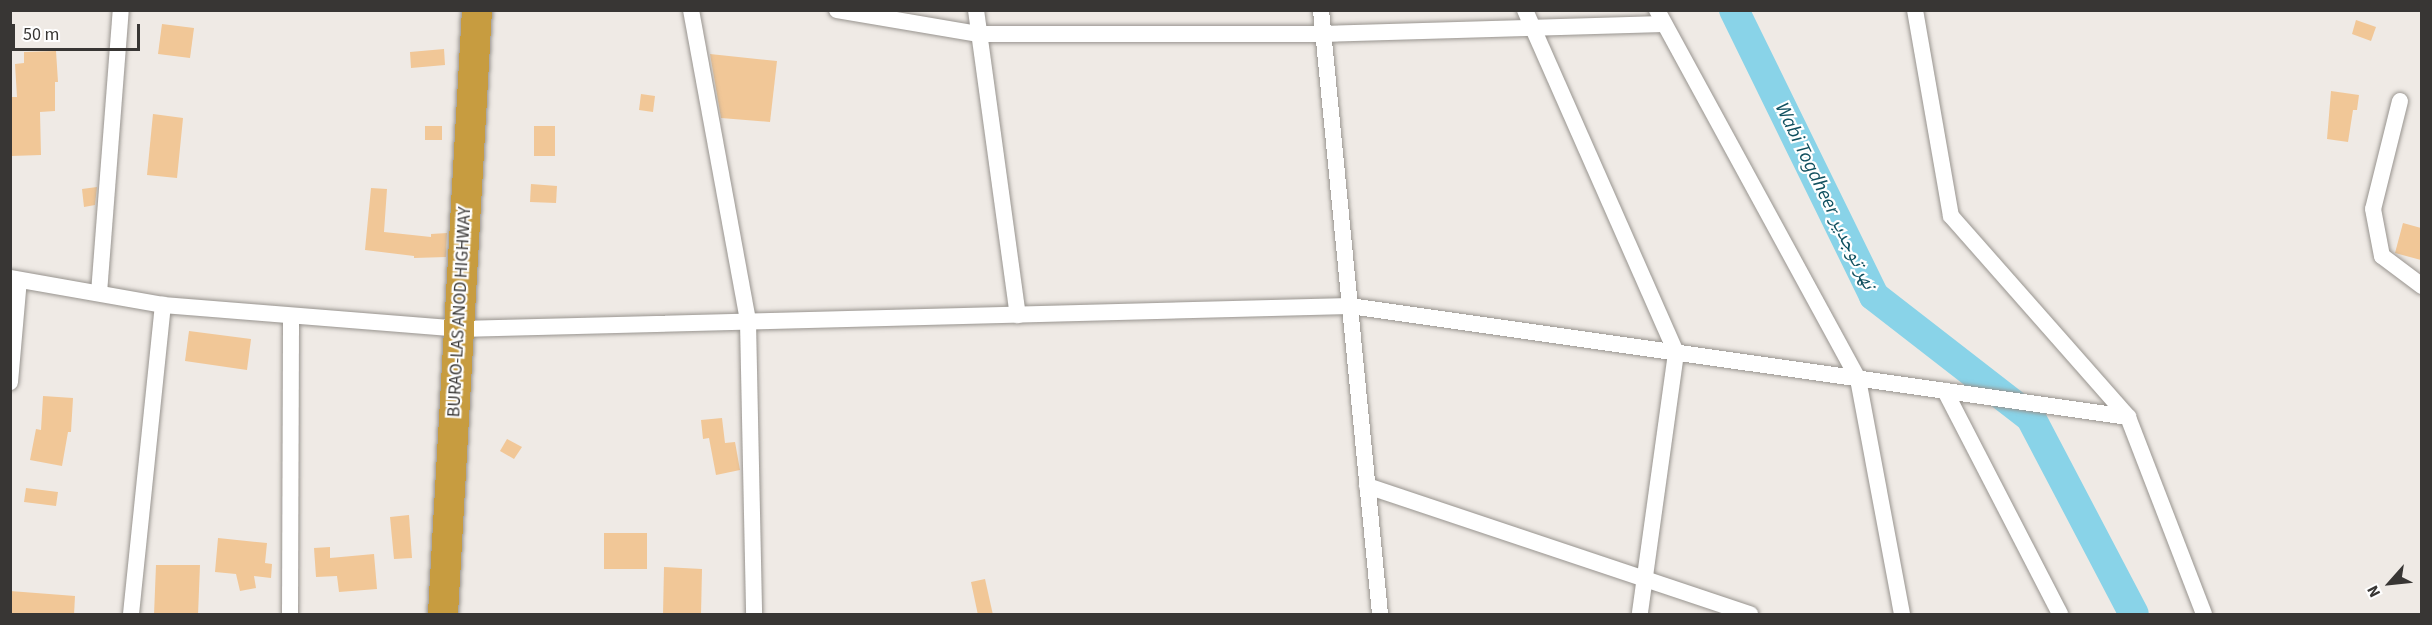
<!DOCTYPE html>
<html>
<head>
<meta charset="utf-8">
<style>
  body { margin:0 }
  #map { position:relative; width:2432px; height:625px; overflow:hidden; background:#efeae5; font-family:"Source Sans 3","Noto Naskh Arabic",sans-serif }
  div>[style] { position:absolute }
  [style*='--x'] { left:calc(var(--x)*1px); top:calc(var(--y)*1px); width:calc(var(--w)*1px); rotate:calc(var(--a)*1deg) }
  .river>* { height:30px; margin:-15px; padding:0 15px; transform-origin:15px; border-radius:15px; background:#89d3e8 }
  .building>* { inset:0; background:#f1c797 }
  .roads { filter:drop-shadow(0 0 2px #98948f) drop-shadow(0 0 2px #98948f) }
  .street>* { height:16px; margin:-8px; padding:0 8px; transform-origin:8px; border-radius:8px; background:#fff }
  .highway>* { height:30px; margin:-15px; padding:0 15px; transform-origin:15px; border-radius:15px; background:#c79c40 }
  span { translate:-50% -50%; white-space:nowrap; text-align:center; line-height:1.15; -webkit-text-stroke:4.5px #fff; paint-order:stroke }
  .street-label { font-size:18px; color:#383634 }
  .water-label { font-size:20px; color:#10505f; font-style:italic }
  .frame { position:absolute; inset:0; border:12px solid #383634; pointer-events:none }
  .north { position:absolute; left:2360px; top:553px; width:60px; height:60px; -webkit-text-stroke:4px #fff; paint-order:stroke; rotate:243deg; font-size:16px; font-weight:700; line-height:24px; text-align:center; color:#383634 }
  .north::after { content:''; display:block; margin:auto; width:21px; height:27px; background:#383634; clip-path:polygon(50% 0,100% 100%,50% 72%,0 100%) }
  .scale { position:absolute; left:12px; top:24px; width:128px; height:27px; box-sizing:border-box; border:3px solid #383634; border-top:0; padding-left:8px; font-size:18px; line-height:21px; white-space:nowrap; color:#383634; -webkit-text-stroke:4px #fff; paint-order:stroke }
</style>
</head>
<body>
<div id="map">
  <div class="river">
    <i style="--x:1734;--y:10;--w:318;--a:63.9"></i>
    <i style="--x:1874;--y:296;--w:199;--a:37.8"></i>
    <i style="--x:2031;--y:418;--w:221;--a:62.3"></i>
  </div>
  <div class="building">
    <i style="clip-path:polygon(2356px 20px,2376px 27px,2371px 41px,2352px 34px)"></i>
    <i style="clip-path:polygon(162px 24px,194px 28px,190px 58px,158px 54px)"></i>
    <i style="clip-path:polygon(444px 49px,445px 65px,411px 68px,410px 52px)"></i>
    <i style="clip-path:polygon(56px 51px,58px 82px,55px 82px,55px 111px,40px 112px,41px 155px,11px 156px,10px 97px,17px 97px,15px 64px,24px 63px,24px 52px)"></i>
    <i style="clip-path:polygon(710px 54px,777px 61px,770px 122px,721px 118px)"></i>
    <i style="clip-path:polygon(2331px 91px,2359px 95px,2357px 110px,2353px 110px,2348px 142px,2327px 139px)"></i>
    <i style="clip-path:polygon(641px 94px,655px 96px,653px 112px,639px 110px)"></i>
    <i style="clip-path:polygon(153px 114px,183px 118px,177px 178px,147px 175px)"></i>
    <i style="clip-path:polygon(425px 126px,442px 126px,442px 140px,425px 140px)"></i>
    <i style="clip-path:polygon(534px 126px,555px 126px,555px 156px,534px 156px)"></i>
    <i style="clip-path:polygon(531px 184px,557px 186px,556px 203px,530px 202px)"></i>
    <i style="clip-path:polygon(97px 187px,95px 205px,84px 207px,82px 189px)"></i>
    <i style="clip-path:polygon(371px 188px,387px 189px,384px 232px,431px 237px,431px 234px,447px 233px,446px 257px,414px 258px,414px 256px,365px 250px)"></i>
    <i style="clip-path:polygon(2403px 223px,2421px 228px,2421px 260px,2395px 253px)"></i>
    <i style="clip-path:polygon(189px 331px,251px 339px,247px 370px,185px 361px)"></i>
    <i style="clip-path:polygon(43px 396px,73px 398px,71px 432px,68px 432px,62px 466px,30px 460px,36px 429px,41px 430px)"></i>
    <i style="clip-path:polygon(722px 418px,725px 443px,735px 442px,740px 470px,716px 475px,709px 438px,703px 439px,701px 420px)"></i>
    <i style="clip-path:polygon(507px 439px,522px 447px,514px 459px,500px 451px)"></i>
    <i style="clip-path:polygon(26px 488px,58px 492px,56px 506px,24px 502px)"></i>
    <i style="clip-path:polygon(409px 515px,412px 558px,394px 559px,390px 517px)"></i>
    <i style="clip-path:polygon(604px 533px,647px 533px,647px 569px,604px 569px)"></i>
    <i style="clip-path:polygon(218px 538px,267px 543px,265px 563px,272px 564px,271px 578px,254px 576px,256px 588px,240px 591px,236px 574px,215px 572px)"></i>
    <i style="clip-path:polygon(330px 547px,330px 558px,374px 554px,377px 589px,339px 592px,337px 576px,316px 577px,314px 548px)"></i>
    <i style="clip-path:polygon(156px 565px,200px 565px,198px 615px,154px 615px)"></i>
    <i style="clip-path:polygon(664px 567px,702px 569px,701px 615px,663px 615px)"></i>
    <i style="clip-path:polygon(985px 579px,993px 615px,978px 615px,971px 582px)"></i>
    <i style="clip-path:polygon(10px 591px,75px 596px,74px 615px,10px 615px)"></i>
  </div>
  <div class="roads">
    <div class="street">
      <i style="--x:691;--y:10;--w:317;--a:79.6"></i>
      <i style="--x:748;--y:322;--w:292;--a:88.8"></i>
      <i style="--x:837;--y:10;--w:144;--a:9.6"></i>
      <i style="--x:979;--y:34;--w:344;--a:0"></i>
      <i style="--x:1323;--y:34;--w:341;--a:-1.7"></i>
      <i style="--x:976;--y:10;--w:308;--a:82.2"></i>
      <i style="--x:1321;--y:10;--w:607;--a:84.42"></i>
      <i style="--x:1525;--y:10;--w:375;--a:66.2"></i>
      <i style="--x:1676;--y:353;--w:263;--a:97.9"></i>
      <i style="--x:1657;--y:10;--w:420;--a:61.4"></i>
      <i style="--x:1858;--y:379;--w:239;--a:79.4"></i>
      <i style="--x:1915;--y:10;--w:209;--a:80.1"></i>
      <i style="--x:1951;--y:216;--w:268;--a:48.6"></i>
      <i style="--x:2128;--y:417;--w:211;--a:68.9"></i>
      <i style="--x:2400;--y:101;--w:111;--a:104"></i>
      <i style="--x:2373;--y:209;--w:48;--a:79.2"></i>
      <i style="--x:2382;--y:256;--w:50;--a:36.9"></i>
      <i style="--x:10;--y:278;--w:155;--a:10"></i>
      <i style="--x:163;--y:305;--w:297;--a:4.6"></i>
      <i style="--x:459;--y:329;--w:891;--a:-1.48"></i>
      <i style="--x:1350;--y:306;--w:786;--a:8.12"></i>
      <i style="--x:99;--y:293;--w:284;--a:-85.6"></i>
      <i style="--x:10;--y:382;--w:102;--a:-85"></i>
      <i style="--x:1945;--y:391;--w:251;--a:62.7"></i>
      <i style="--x:1367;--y:486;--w:404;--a:18.5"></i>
      <i style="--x:131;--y:614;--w:311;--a:-84.1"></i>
      <i style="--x:290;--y:614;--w:297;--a:-89.8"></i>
    </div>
    <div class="highway">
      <i style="--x:443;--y:614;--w:605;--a:-86.78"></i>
    </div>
  </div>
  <div class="street-label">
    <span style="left:460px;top:312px;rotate:-87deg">BURAO-LAS ANOD HIGHWAY</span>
  </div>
  <div class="water-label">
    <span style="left:1825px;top:196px;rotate:64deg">Wabi Togdheer نهر توجدير</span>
  </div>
  <div class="frame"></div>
  <div class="north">N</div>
  <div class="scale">50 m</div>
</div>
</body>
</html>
